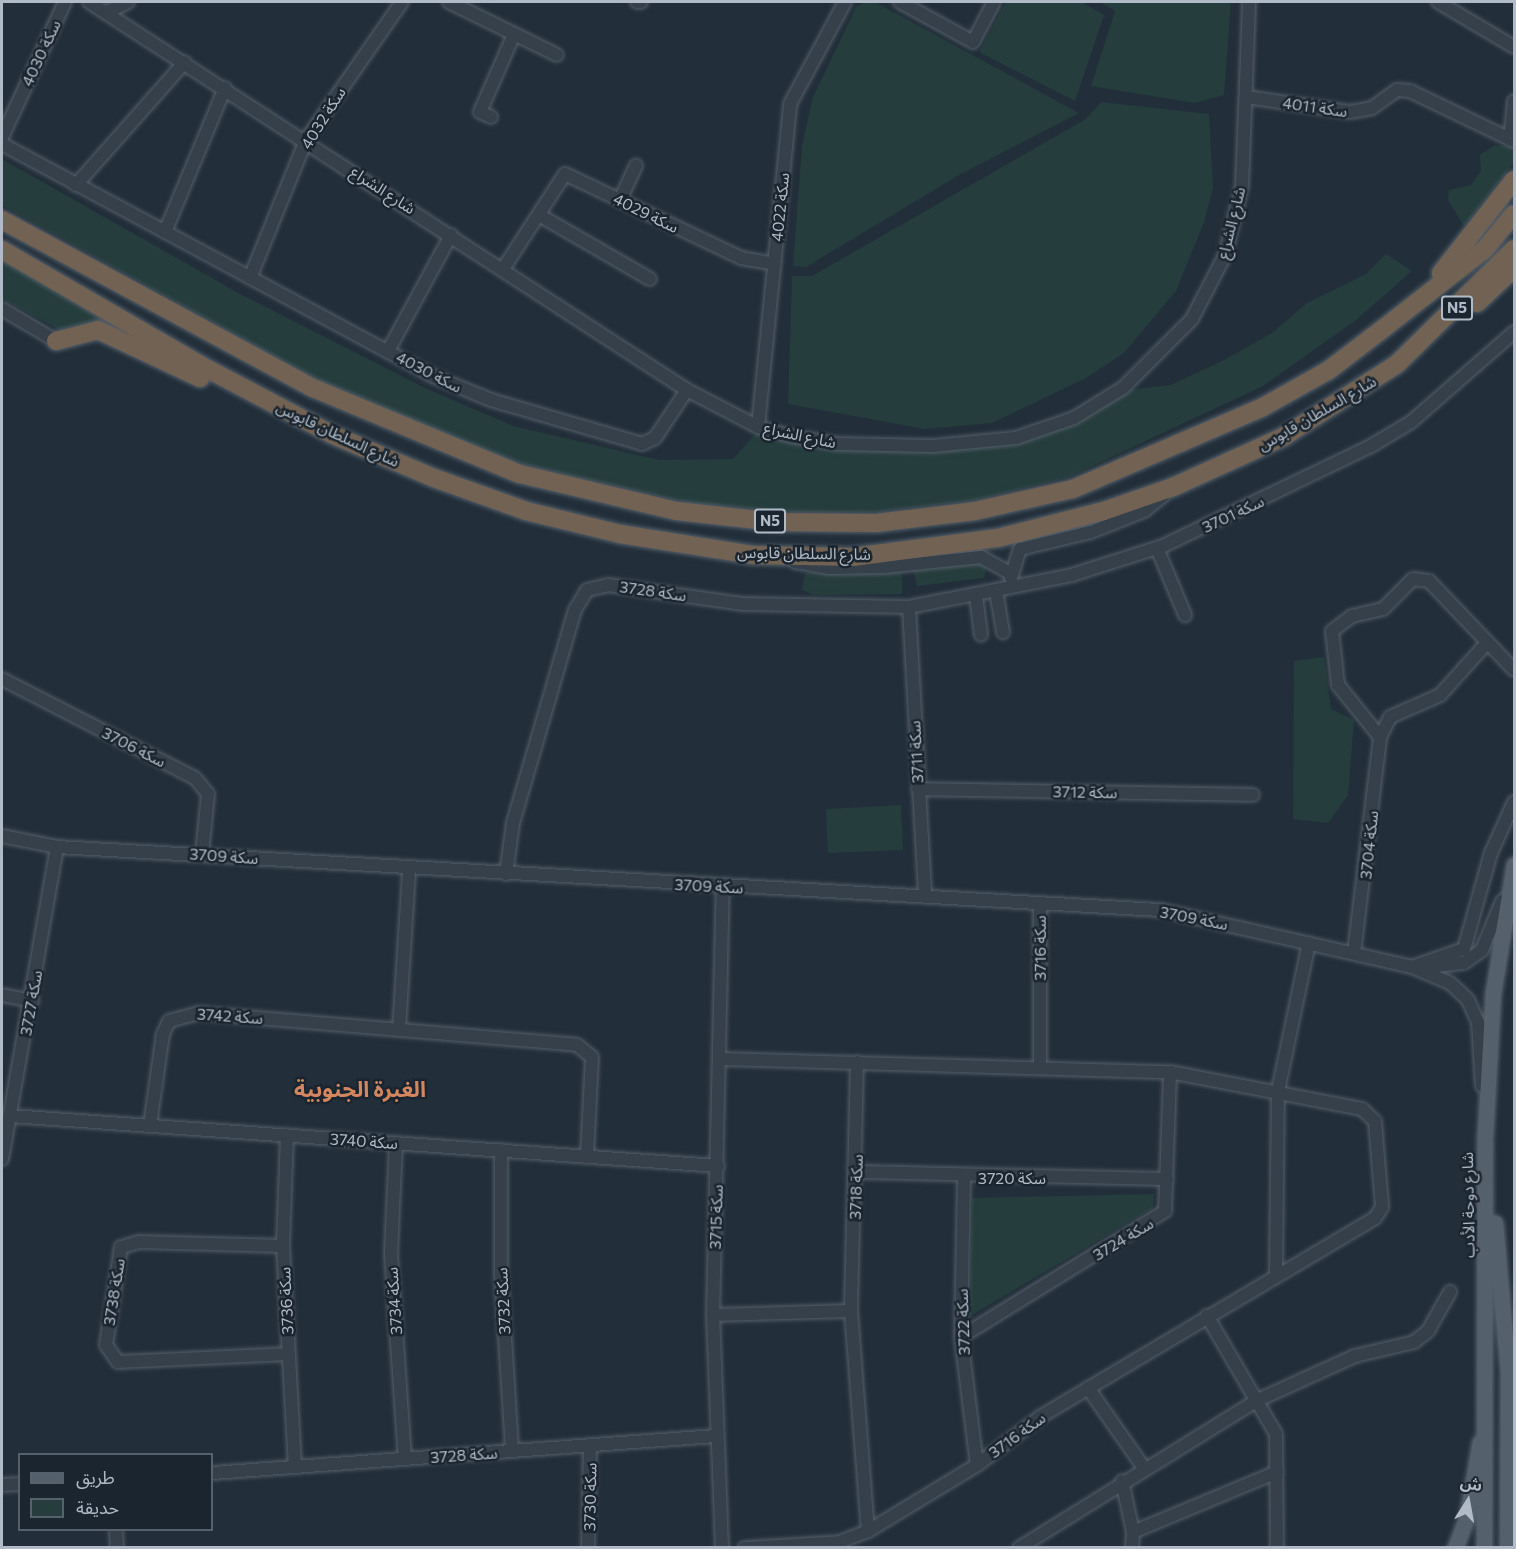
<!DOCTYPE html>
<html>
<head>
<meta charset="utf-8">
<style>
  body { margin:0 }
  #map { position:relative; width:1516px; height:1549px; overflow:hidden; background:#222f3a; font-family:Commissioner,"Noto Sans Arabic",sans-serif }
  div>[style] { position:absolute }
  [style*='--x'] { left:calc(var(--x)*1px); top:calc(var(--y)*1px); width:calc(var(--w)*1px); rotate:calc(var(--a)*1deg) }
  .green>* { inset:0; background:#253d3d }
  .roads { filter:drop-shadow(0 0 2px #545e69) drop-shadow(0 0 2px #545e69) }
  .minor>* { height:12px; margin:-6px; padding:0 6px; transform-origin:6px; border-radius:6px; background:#36404b }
  .major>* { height:15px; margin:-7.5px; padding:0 7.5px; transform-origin:7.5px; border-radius:7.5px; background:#54606b }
  .highway>* { height:18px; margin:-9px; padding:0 9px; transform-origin:9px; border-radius:9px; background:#716253 }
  span { translate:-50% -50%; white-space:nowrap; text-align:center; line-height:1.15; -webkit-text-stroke:5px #1b252f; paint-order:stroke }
  .shield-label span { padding:2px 4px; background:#1b252f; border:2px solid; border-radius:4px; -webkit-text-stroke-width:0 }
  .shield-label { font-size:15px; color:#b1bbc7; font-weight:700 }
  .street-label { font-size:16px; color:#b1bbc7 }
  .district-label { font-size:22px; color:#d4875f; font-weight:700 }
  .frame { position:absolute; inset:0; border:3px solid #b1bbc7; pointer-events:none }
  .legend { position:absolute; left:18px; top:1453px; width:195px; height:78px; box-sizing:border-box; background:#1b252f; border:2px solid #57616c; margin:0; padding:8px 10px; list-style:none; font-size:18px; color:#b1bbc7 }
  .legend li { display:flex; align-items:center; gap:12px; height:30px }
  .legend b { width:30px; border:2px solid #57616c }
  .north { position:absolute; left:1438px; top:1471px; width:60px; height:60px; -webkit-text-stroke:4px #1b252f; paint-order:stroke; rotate:11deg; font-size:16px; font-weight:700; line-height:24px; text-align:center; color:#b1bbc7 }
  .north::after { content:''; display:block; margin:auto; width:21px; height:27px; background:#b1bbc7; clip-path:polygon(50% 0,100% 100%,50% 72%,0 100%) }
</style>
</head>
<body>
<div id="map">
  <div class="green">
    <i style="clip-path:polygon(866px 2px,875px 2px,1079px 113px,959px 175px,806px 267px,793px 266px,802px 146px,813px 97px,856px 7px)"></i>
    <i style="clip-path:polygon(1006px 2px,1082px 2px,1104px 15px,1075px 101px,979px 52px)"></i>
    <i style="clip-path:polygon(1100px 2px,1231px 2px,1224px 95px,1195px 103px,1091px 86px,1115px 11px)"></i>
    <i style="clip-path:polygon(1101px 102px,1209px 114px,1213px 188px,1204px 222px,1176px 291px,1124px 353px,1086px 378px,992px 423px,925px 429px,788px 404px,792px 276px,812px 276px,1086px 119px)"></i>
    <i style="clip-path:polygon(1495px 145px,1514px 147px,1514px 162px,1464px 226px,1448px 200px,1449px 190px,1471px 185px,1481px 171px,1480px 155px)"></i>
    <i style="clip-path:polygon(2px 159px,240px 294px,425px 388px,513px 426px,659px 460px,733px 459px,758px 431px,933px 450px,1016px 441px,1126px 390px,1171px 385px,1226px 359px,1272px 333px,1307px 303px,1366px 274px,1386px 254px,1412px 271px,1356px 320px,1263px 386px,1069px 477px,976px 500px,876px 512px,783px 512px,688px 503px,541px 469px,489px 455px,337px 391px,2px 205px)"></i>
    <i style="clip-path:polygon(2px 260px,104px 319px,60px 330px,2px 299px)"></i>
    <i style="clip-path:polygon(977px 561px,987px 566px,984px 578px,917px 586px,913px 568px)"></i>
    <i style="clip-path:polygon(902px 570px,902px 594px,814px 595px,802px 590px,805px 573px)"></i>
    <i style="clip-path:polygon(1324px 657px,1331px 709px,1354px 720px,1348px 795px,1328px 823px,1293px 819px,1294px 661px)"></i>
    <i style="clip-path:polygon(901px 805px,903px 850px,828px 853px,826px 809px)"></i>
    <i style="clip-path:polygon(1154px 1194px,1153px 1208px,970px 1316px,972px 1198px)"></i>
  </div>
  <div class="roads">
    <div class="minor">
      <i style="--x:89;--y:2;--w:713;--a:32.98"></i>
      <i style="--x:687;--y:390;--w:80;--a:27.5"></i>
      <i style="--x:758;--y:427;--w:33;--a:16"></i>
      <i style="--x:790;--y:436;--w:49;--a:9.5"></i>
      <i style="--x:838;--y:444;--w:95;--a:1.2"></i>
      <i style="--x:933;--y:446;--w:83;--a:-5.5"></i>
      <i style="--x:1016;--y:438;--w:61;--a:-19"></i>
      <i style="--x:1074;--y:418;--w:57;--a:-31.5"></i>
      <i style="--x:1123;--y:388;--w:98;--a:-45"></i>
      <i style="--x:1192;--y:319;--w:72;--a:-62.7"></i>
      <i style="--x:1225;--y:255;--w:71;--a:-76.2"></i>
      <i style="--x:1242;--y:186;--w:184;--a:-87.8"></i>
      <i style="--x:449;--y:2;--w:120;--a:26.1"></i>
      <i style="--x:637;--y:2;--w:4;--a:0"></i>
      <i style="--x:900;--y:2;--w:83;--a:28.7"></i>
      <i style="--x:973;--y:42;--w:45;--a:-62.3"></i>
      <i style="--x:1438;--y:2;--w:88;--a:30.6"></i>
      <i style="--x:107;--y:12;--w:23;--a:-25"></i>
      <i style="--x:1246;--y:97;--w:105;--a:8.2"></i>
      <i style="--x:1350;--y:112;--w:22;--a:-10"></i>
      <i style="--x:1372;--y:108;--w:31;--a:-36"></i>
      <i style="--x:1397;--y:90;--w:13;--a:4"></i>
      <i style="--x:1410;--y:91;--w:115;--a:25.7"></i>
      <i style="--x:491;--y:117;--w:12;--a:-156"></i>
      <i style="--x:480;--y:112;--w:85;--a:-66.4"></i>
      <i style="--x:2;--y:137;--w:149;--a:-65"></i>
      <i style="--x:1510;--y:140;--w:39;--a:-84"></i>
      <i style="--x:2;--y:144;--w:492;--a:28.3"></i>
      <i style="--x:435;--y:377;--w:61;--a:22.3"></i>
      <i style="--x:491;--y:400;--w:157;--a:16.2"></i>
      <i style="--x:642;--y:444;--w:14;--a:-25"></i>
      <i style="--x:655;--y:438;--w:58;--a:-56.3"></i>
      <i style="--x:76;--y:185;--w:164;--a:-48.5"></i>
      <i style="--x:620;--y:200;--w:38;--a:-65"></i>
      <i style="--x:539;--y:215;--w:128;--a:30"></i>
      <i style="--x:165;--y:232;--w:156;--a:-67.4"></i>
      <i style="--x:503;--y:269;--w:113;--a:-56.9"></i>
      <i style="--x:565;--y:174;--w:195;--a:25.5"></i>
      <i style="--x:741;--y:258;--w:34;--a:10"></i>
      <i style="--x:250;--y:278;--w:149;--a:-67.9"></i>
      <i style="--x:306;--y:140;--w:168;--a:-55.2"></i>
      <i style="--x:2;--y:309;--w:63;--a:30.7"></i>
      <i style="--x:388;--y:351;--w:132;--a:-61.5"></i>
      <i style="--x:758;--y:427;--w:325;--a:-84.3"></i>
      <i style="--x:790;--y:104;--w:116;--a:-61.7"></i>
      <i style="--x:1157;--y:548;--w:73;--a:67.3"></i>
      <i style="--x:795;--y:562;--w:34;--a:10"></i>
      <i style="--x:828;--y:568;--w:57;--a:-1"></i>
      <i style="--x:885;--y:567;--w:97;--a:-5.9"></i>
      <i style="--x:981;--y:557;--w:33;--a:29"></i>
      <i style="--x:1011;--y:578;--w:30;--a:-73"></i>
      <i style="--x:1020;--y:549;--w:73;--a:-13.5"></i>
      <i style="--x:1091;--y:532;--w:57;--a:-21.6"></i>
      <i style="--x:1144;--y:511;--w:27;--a:-39"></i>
      <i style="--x:996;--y:591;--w:42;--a:80.3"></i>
      <i style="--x:976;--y:595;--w:40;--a:82.9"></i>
      <i style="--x:909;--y:607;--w:289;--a:86.8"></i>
      <i style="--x:2;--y:679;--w:217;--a:27.2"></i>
      <i style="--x:195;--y:778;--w:21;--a:51"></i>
      <i style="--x:208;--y:794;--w:60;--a:95.7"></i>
      <i style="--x:1380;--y:737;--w:67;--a:-128.9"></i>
      <i style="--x:1338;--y:685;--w:54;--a:-96.3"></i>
      <i style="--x:1332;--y:631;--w:25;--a:-37"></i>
      <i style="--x:1352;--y:616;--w:32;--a:-13"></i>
      <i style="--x:1383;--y:609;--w:42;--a:-45"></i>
      <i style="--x:1413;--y:579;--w:16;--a:7"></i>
      <i style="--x:1429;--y:581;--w:123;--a:46.3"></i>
      <i style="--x:918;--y:789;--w:335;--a:1"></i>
      <i style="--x:2;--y:836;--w:56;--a:11.3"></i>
      <i style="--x:57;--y:847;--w:1106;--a:3.27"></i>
      <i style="--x:1161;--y:910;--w:257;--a:12.8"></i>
      <i style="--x:1412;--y:967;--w:41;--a:22.8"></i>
      <i style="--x:1450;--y:983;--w:25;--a:43"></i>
      <i style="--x:1468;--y:1000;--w:24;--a:66"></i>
      <i style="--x:1478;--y:1022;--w:64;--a:86.4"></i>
      <i style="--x:506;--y:874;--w:51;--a:-82.2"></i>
      <i style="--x:513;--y:823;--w:222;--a:-73.8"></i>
      <i style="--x:575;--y:610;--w:23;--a:-59"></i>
      <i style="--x:587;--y:590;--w:22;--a:-13"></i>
      <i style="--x:608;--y:585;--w:137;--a:8"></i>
      <i style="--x:744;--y:604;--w:165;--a:1"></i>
      <i style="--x:909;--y:607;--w:166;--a:-11.1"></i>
      <i style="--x:1072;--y:575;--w:96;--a:-17.7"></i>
      <i style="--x:1163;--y:546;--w:231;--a:-25.7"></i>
      <i style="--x:1371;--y:446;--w:47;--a:-31"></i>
      <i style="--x:1411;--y:422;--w:137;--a:-41.1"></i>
      <i style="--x:1354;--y:953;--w:218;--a:-83.1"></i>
      <i style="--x:1380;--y:737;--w:22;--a:-63"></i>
      <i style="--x:1390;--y:717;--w:55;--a:-23.7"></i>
      <i style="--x:1440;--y:695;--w:69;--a:-48"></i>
      <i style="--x:1412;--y:967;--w:55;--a:-19.1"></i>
      <i style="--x:1464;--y:949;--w:100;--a:-74.3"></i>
      <i style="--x:1491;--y:853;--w:56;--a:-65.7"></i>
      <i style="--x:1429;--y:967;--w:35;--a:-7"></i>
      <i style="--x:1464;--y:963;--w:22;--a:-36"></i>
      <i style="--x:1482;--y:950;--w:53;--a:-67.8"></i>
      <i style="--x:2;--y:995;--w:31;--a:11"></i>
      <i style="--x:399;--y:1030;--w:161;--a:-86.4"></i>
      <i style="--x:720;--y:1059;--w:450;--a:1.7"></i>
      <i style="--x:1170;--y:1072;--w:196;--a:10.9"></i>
      <i style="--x:1362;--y:1109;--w:18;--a:43"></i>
      <i style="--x:1375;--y:1121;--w:86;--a:85.3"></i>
      <i style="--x:1382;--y:1207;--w:13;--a:122"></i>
      <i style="--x:1375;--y:1218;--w:390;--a:149.3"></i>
      <i style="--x:1040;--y:1417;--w:79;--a:142.7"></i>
      <i style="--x:977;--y:1465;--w:127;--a:148.8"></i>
      <i style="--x:868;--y:1531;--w:30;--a:159"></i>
      <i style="--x:840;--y:1542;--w:96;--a:176.4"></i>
      <i style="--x:857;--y:1062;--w:249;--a:91.4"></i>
      <i style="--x:851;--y:1311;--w:221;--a:85.6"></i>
      <i style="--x:1040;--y:1065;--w:162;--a:-90"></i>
      <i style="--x:10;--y:1116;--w:710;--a:4.04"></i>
      <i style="--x:150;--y:1125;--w:92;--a:-81.9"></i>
      <i style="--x:163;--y:1034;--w:14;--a:-65"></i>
      <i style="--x:169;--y:1021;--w:30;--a:-15"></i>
      <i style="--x:198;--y:1013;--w:380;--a:4.8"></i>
      <i style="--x:577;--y:1045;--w:19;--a:39"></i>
      <i style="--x:592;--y:1057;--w:100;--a:92.9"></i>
      <i style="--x:287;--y:1135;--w:111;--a:92.1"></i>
      <i style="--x:283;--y:1246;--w:221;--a:86.9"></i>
      <i style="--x:396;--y:1143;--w:112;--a:92.6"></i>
      <i style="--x:391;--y:1255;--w:204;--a:86.1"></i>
      <i style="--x:501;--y:1150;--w:124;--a:90"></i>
      <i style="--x:501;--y:1274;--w:177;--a:86.4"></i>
      <i style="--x:2;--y:1159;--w:317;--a:-80"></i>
      <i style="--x:857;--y:1172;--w:310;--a:1.3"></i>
      <i style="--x:964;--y:1178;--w:159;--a:91.1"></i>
      <i style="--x:961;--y:1337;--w:129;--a:82.9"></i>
      <i style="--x:283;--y:1246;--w:144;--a:-178.4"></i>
      <i style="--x:139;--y:1242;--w:19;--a:164"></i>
      <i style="--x:121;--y:1247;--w:99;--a:98.7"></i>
      <i style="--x:106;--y:1345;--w:21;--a:55"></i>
      <i style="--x:118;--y:1362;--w:171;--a:-2.7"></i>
      <i style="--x:1276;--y:1275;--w:184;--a:-89.4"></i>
      <i style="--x:1278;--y:1091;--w:151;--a:-78.2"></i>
      <i style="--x:713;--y:1315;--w:138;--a:-1.7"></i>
      <i style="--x:1207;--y:1316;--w:137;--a:59.7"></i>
      <i style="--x:1276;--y:1434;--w:114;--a:89.5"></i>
      <i style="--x:961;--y:1337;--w:240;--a:-31.7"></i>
      <i style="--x:1165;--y:1211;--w:139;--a:-87.9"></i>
      <i style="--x:1088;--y:1388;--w:98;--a:55"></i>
      <i style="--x:212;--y:1473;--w:505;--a:-4.2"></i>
      <i style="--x:1122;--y:1481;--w:52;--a:77.8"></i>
      <i style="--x:1133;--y:1532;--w:156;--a:-22.6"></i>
      <i style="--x:2;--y:1485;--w:18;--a:-3"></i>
      <i style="--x:116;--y:1530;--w:18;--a:87"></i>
      <i style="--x:588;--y:1548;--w:103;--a:-88.9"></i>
      <i style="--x:722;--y:1548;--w:233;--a:-92.2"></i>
      <i style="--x:713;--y:1315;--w:428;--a:-88.7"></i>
      <i style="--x:1019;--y:1548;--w:281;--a:-31.8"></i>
      <i style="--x:1258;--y:1400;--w:107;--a:-24.4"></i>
      <i style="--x:1355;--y:1356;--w:61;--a:-13.3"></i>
      <i style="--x:1414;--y:1342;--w:18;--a:-38"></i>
      <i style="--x:1428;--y:1331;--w:45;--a:-60.6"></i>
      <i style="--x:1132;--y:1548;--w:16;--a:-86"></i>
    </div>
    <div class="major">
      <i style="--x:1495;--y:1223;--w:151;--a:85"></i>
      <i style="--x:1508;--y:1373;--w:175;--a:90.3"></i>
      <i style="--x:1455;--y:1548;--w:33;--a:-69"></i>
      <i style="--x:1467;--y:1517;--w:76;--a:-80.2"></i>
      <i style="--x:1484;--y:1548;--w:413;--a:-89.9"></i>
      <i style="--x:1485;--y:1135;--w:142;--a:-86.8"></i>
      <i style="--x:1493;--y:993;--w:130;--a:-80.7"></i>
    </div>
    <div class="highway">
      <i style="--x:2;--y:220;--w:353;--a:28.4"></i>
      <i style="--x:313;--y:388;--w:224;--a:22.6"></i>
      <i style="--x:520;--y:474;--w:161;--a:13.3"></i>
      <i style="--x:677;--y:511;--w:99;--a:6.4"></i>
      <i style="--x:775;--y:522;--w:101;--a:0.6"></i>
      <i style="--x:876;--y:523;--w:100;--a:-6.9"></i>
      <i style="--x:975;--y:511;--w:100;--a:-12.7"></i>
      <i style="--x:1073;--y:489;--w:207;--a:-23.3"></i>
      <i style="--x:1263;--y:407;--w:76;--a:-29.3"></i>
      <i style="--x:1329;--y:370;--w:69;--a:-37.4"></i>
      <i style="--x:1384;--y:328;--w:128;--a:-38"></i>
      <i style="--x:1485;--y:249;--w:45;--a:-50.4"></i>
      <i style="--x:2;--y:250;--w:233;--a:30.1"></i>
      <i style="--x:204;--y:367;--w:144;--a:27.8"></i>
      <i style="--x:331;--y:434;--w:112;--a:23.1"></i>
      <i style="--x:434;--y:478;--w:98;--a:19.7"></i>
      <i style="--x:526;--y:511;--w:97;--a:13.7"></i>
      <i style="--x:620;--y:534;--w:134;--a:9"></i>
      <i style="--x:752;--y:555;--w:101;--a:1.1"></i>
      <i style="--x:853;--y:557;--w:146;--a:-7.5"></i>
      <i style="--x:998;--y:538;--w:109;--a:-14.3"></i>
      <i style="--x:1104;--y:511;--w:73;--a:-19.2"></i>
      <i style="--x:1173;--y:487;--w:121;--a:-24.4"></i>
      <i style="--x:1283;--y:437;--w:135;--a:-32.6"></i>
      <i style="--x:1397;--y:364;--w:164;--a:-44.5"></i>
      <i style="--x:1441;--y:273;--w:118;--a:-51.9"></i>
      <i style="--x:1477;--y:303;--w:51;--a:-43.4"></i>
      <i style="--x:56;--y:341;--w:43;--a:-14.7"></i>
      <i style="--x:98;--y:330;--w:113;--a:25.2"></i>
    </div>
  </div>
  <div class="shield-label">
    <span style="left:1457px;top:308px">N5</span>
    <span style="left:770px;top:521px">N5</span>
  </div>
  <div class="street-label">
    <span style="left:41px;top:53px;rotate:-65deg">سكة 4030</span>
    <span style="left:1315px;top:107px;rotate:8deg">سكة 4011</span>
    <span style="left:323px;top:118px;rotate:-58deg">سكة 4032</span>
    <span style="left:383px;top:190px;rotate:33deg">شارع الشراع</span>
    <span style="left:780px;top:207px;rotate:-84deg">سكة 4022</span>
    <span style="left:646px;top:213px;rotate:26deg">سكة 4029</span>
    <span style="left:1231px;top:223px;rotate:-76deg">شارع الشراع</span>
    <span style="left:429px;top:372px;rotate:27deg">سكة 4030</span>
    <span style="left:1317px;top:413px;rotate:-30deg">شارع السلطان قابوس</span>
    <span style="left:338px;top:434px;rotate:25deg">شارع السلطان قابوس</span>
    <span style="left:800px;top:435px;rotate:12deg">شارع الشراع</span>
    <span style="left:1233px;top:514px;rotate:-25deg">سكة 3701</span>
    <span style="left:804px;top:553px;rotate:1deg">شارع السلطان قابوس</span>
    <span style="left:653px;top:591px;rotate:8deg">سكة 3728</span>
    <span style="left:134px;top:747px;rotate:27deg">سكة 3706</span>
    <span style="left:916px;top:752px;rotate:-93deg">سكة 3711</span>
    <span style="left:1085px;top:792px;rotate:1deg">سكة 3712</span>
    <span style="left:1369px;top:845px;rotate:-84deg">سكة 3704</span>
    <span style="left:224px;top:856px;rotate:4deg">سكة 3709</span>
    <span style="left:709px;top:886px;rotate:3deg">سكة 3709</span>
    <span style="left:1194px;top:918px;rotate:11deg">سكة 3709</span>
    <span style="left:1040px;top:948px;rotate:-90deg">سكة 3716</span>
    <span style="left:31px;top:1003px;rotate:-80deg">سكة 3727</span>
    <span style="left:230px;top:1016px;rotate:4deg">سكة 3742</span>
    <span style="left:364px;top:1141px;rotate:4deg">سكة 3740</span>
    <span style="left:1012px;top:1178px">سكة 3720</span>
    <span style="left:856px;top:1187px;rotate:-88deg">سكة 3718</span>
    <span style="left:1468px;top:1205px;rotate:-91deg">شارع دوحة الأدب</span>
    <span style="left:716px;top:1217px;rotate:-88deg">سكة 3715</span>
    <span style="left:1123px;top:1239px;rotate:-31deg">سكة 3724</span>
    <span style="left:114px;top:1292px;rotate:-81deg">سكة 3738</span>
    <span style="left:286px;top:1301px;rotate:-93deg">سكة 3736</span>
    <span style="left:394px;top:1301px;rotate:-94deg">سكة 3734</span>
    <span style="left:503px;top:1301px;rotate:-93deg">سكة 3732</span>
    <span style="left:963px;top:1322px;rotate:-92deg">سكة 3722</span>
    <span style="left:1017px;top:1435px;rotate:-36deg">سكة 3716</span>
    <span style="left:464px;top:1455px;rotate:-4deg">سكة 3728</span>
    <span style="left:590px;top:1497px;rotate:-89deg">سكة 3730</span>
  </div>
  <div class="district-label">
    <span style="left:360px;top:1089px">الغبرة الجنوبية</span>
  </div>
  <div class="frame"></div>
  <ul class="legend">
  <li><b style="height:8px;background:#54606b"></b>طريق</li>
  <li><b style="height:16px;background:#253d3d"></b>حديقة</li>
  </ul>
  <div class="north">ش</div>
</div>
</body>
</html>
